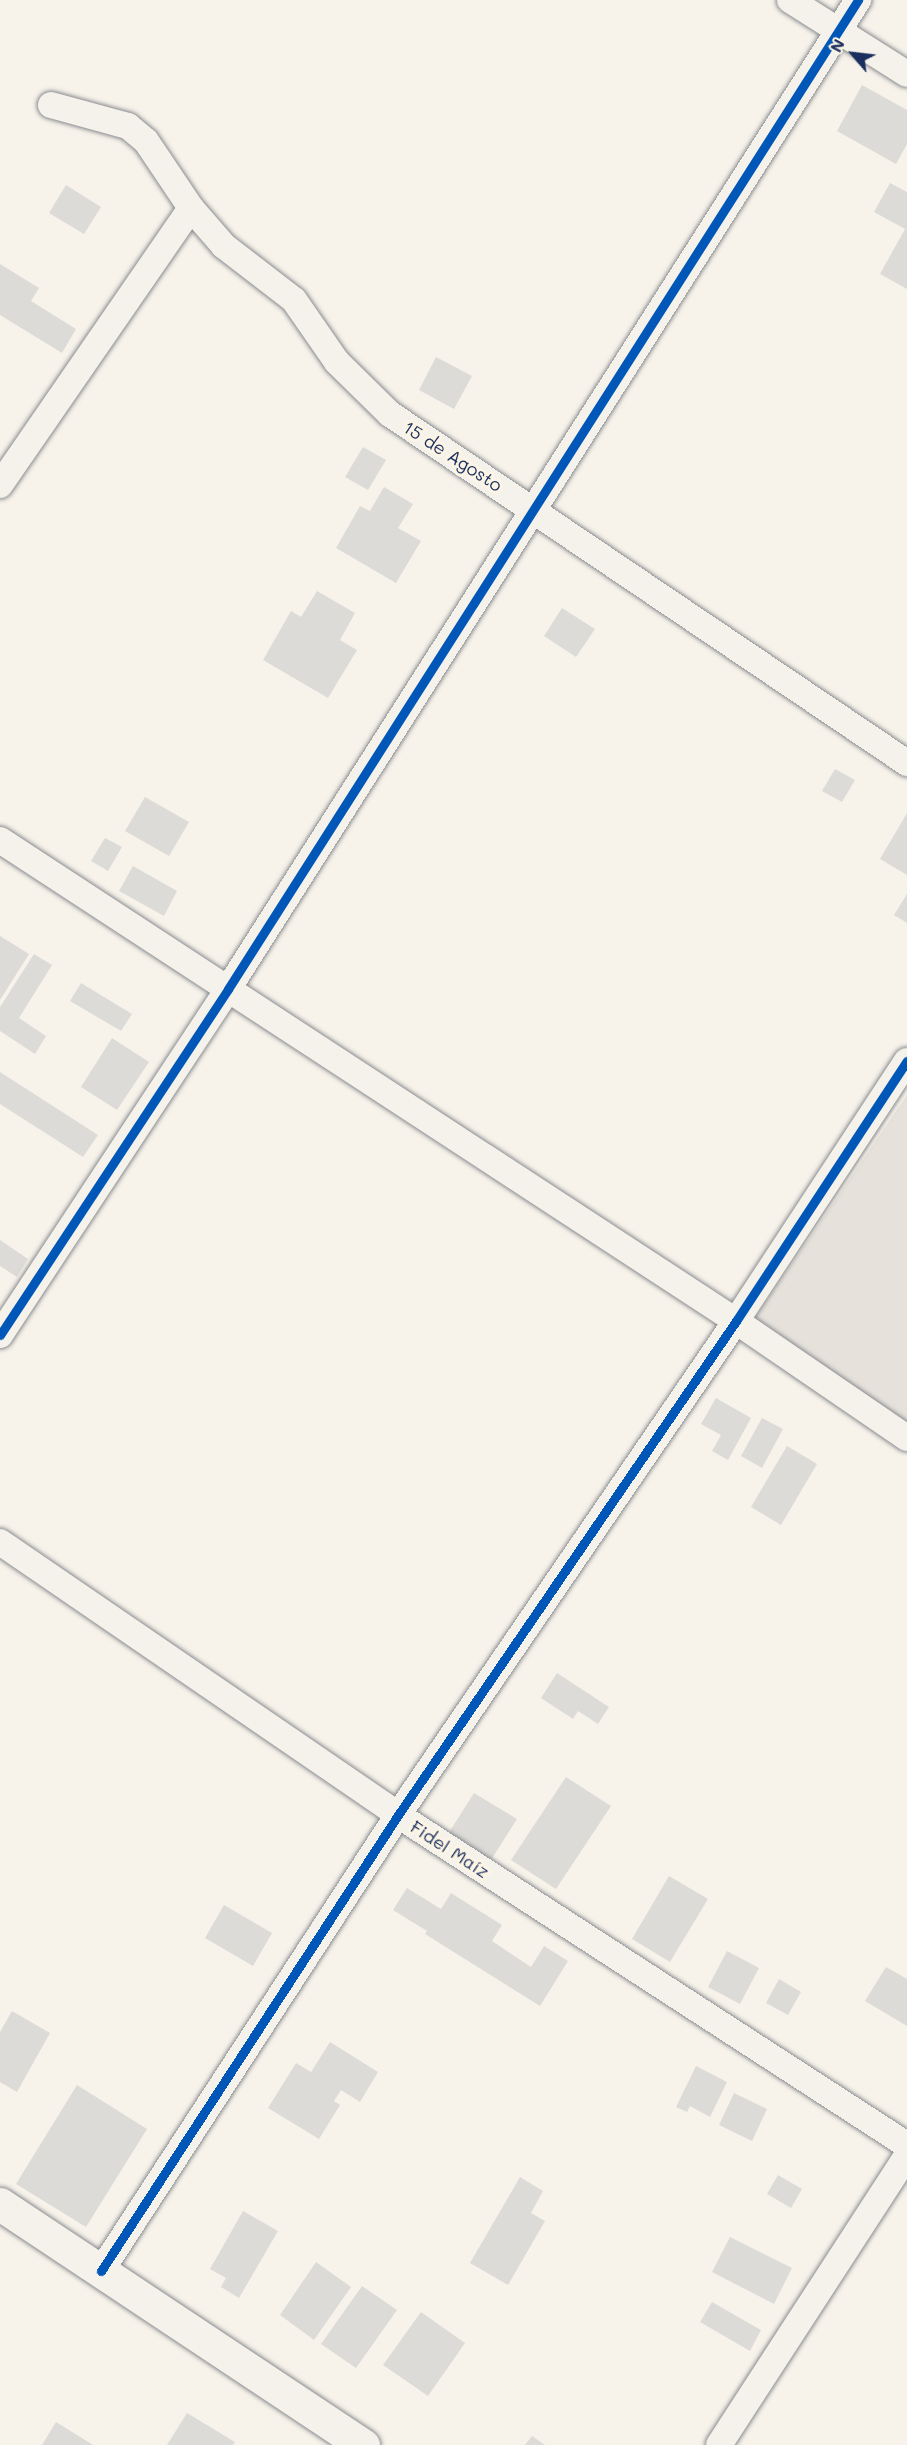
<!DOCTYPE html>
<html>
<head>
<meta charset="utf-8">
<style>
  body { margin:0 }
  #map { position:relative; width:907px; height:2445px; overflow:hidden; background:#f7f3ea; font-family:Mali,sans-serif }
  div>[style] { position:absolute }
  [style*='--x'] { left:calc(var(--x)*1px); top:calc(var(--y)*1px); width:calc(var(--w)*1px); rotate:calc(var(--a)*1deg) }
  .green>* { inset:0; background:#e6e2db }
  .building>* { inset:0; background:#dddbd7 }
  .roads { filter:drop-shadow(0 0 2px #8a8c91) drop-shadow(0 0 2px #8a8c91) }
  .street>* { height:26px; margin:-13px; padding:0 13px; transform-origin:13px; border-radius:13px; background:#f5f2ec }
  .secondary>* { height:33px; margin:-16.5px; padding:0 16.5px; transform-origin:16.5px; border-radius:16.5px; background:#f5f2ec }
  .cycleway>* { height:9px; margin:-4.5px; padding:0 4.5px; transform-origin:4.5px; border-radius:4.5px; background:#0057b8 }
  span { translate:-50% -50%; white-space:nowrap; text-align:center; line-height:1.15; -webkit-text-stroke:6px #fcf5e5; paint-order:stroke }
  .street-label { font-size:18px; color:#1b2f5e }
  .north { position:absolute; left:823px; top:24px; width:60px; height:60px; -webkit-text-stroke:4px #fcf5e5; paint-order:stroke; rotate:298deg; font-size:16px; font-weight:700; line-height:24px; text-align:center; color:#1b2f5e }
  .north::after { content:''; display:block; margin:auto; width:21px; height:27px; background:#1b2f5e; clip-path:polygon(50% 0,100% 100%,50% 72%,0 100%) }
</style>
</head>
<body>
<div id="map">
  <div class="green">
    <i style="clip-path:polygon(907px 1095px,907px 1428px,753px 1321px)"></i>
  </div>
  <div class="building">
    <i style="clip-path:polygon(862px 85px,907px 110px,907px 144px,896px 164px,837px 131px)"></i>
    <i style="clip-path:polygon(890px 183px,907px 192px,907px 289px,880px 274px,905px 229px,874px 212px)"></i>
    <i style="clip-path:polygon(66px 185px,101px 207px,84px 234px,49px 213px)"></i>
    <i style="clip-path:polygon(0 264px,39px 288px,31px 301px,76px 329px,62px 353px,0 315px)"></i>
    <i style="clip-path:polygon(436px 357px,472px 376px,454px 409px,419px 390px)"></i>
    <i style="clip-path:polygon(363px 447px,386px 460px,368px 490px,345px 477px)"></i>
    <i style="clip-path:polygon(384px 487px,413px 504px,398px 528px,421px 541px,396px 583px,336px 548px,360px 506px,370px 511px)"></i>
    <i style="clip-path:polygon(317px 591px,355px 613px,340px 640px,357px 650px,328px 698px,263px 660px,291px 611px,301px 617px)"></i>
    <i style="clip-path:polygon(562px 608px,595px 629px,576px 657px,544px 636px)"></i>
    <i style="clip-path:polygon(835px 769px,855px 780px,842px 802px,822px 791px)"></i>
    <i style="clip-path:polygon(145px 797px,189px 822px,169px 856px,125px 831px)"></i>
    <i style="clip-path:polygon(907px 813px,907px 875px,880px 859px)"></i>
    <i style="clip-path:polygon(105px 838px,122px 847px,108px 871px,91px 861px)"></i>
    <i style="clip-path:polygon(133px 866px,177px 891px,164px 916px,119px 891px)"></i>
    <i style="clip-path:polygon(907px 894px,907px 923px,894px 915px)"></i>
    <i style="clip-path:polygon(0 936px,29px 954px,0 1000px)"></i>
    <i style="clip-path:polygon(34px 954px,52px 965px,19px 1018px,46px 1036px,35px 1054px,0 1031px,0 1007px)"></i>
    <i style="clip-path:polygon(81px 983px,132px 1014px,121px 1031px,70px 1001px)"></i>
    <i style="clip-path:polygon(112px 1038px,149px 1062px,117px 1110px,81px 1087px)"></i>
    <i style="clip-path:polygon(0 1072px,98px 1135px,83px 1157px,0 1104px)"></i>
    <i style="clip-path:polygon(0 1240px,28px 1259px,17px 1277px,0 1266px)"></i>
    <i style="clip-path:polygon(716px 1398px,751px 1418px,728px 1460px,712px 1451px,721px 1435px,701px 1424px)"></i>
    <i style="clip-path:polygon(762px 1418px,783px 1429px,762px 1468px,741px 1456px)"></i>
    <i style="clip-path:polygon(787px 1446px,817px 1464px,781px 1525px,751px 1507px)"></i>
    <i style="clip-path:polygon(557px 1673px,609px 1707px,598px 1724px,578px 1711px,573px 1719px,541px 1698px)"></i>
    <i style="clip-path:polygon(566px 1777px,611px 1806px,556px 1889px,511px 1860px)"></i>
    <i style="clip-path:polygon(474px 1793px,517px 1819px,491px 1860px,448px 1834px)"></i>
    <i style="clip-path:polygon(669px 1876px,708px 1899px,670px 1962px,632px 1939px)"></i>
    <i style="clip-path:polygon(407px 1888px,441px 1909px,451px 1893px,502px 1925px,492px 1941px,531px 1967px,544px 1946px,568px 1961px,540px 2006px,425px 1934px,427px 1931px,393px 1910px)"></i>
    <i style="clip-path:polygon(224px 1905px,272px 1933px,253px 1966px,205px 1938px)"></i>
    <i style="clip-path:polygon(727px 1951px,759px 1968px,740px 2004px,708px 1987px)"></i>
    <i style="clip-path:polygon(886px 1967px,907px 1979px,907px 2026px,865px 2001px)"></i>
    <i style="clip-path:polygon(779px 1979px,801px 1992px,788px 2015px,766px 2003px)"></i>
    <i style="clip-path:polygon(12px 2011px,50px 2033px,17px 2092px,0 2082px,0 2032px)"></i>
    <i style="clip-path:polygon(330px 2042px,378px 2072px,360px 2102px,341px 2090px,334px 2101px,340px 2105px,319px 2139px,268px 2108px,296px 2063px,311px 2072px)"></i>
    <i style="clip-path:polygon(696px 2066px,727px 2082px,710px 2117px,690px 2106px,687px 2112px,676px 2107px)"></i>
    <i style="clip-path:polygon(77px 2085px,147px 2129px,86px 2227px,16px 2184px)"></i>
    <i style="clip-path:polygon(734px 2093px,767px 2109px,752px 2141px,719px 2125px)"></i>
    <i style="clip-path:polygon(778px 2175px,802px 2189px,791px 2208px,767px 2194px)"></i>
    <i style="clip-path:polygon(520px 2177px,543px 2191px,531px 2213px,545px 2221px,508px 2285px,470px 2263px)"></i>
    <i style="clip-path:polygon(243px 2211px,278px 2231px,239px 2298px,221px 2287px,226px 2278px,210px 2269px)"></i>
    <i style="clip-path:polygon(730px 2237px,792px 2268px,774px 2304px,712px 2272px)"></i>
    <i style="clip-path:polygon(316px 2262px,351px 2287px,314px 2340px,280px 2315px)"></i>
    <i style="clip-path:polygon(362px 2286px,397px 2310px,356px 2368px,321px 2344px)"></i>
    <i style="clip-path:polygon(712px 2302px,761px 2330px,750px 2351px,700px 2322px)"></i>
    <i style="clip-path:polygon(421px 2312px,465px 2343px,428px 2396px,383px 2365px)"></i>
    <i style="clip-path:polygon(187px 2413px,235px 2442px,233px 2445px,167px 2445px)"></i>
    <i style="clip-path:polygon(56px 2422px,93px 2445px,42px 2445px)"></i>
    <i style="clip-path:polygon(532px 2436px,545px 2445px,525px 2445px)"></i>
  </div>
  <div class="roads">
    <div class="street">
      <i style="--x:790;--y:0;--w:138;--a:32.3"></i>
      <i style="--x:51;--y:105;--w:80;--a:15.3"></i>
      <i style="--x:128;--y:126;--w:23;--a:40"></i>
      <i style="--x:146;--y:141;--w:81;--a:56.1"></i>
      <i style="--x:191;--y:208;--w:50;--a:49"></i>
      <i style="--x:224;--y:246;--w:88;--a:37.6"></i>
      <i style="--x:294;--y:300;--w:75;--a:55.3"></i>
      <i style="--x:337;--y:362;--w:74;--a:44.5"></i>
      <i style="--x:390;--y:414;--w:624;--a:34.02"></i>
      <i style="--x:0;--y:485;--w:336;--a:-55.4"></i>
      <i style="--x:0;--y:840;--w:879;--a:33.17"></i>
      <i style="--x:736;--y:1321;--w:207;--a:34.4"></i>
      <i style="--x:0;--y:1335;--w:414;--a:-56.6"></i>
      <i style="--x:228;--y:989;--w:1173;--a:-57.5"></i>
      <i style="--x:0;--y:1542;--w:483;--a:34.4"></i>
      <i style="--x:398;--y:1815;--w:607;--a:32.96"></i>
      <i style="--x:101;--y:2271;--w:544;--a:-56.92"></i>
      <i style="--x:398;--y:1815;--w:599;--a:-55.62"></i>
      <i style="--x:736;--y:1321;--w:311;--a:-56.7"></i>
      <i style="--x:719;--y:2445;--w:345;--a:-57"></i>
    </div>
    <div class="secondary">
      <i style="--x:0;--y:2204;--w:436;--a:33.6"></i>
    </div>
  </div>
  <div class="cycleway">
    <i style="--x:0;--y:1335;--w:414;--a:-56.6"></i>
    <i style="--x:228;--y:989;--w:1173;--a:-57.5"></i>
    <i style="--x:101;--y:2271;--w:544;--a:-56.92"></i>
    <i style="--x:398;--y:1815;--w:599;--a:-55.62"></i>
    <i style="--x:736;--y:1321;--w:311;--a:-56.7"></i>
  </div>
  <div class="street-label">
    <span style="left:453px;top:456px;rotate:33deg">15 de Agosto</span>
    <span style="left:450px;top:1849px;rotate:33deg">Fidel Maíz</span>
  </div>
  <div class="north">N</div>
</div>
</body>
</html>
